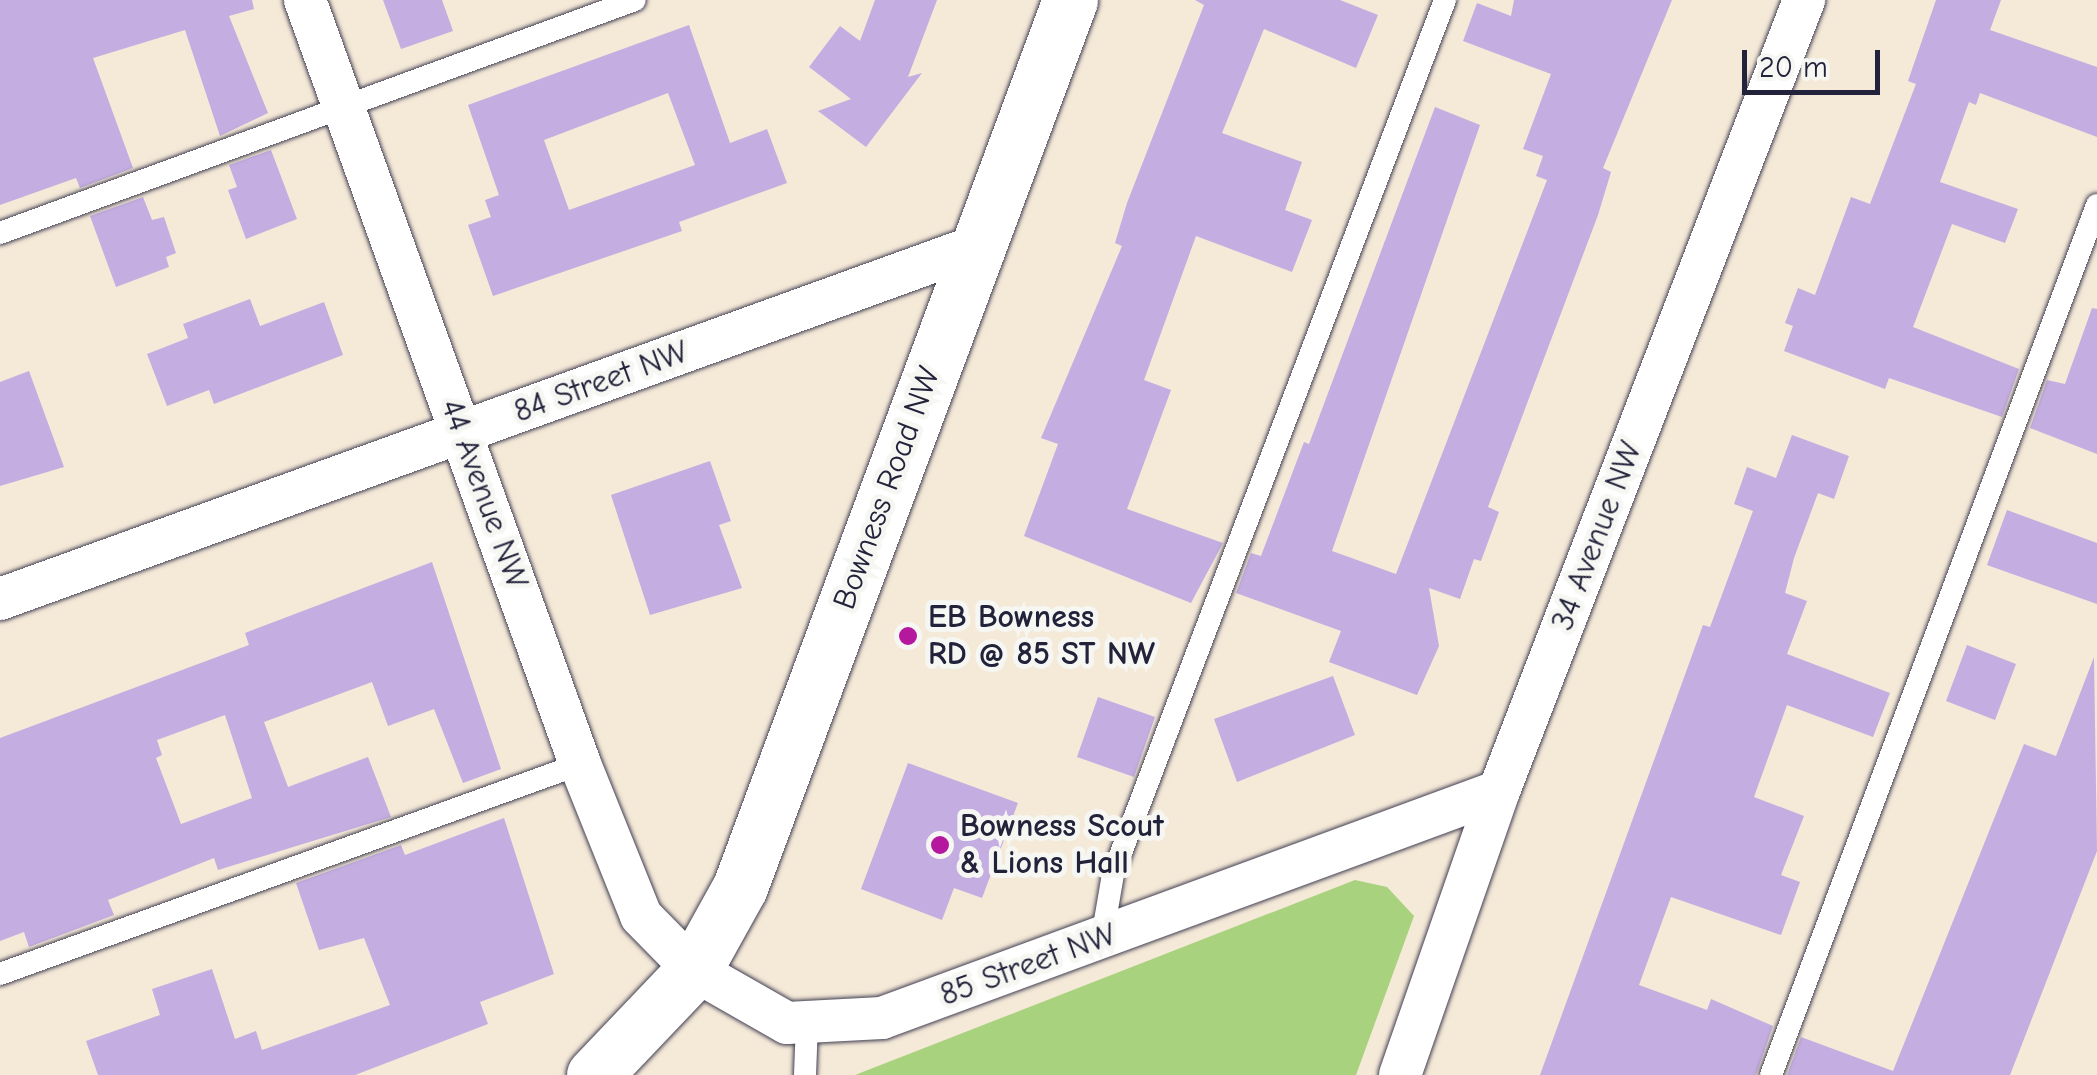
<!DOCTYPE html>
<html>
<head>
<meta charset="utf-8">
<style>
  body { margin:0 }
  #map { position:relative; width:2097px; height:1075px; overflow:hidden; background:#f5e9d8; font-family:"Comic Neue",sans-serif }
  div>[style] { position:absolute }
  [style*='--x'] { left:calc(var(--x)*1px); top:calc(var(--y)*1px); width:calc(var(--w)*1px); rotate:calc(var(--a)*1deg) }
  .green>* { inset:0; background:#a8d27d }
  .building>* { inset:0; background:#c3ade1 }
  .roads { filter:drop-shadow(0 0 2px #424053) drop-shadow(0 0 2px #424053) }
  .service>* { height:22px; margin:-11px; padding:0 11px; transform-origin:11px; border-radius:11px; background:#fff }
  .minor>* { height:42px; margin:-21px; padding:0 21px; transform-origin:21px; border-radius:21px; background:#fff }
  .tertiary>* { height:55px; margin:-27.5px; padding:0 27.5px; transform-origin:27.5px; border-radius:27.5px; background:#fff }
  .dots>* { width:28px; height:28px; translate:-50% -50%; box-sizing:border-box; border:5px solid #f6f6f2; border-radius:50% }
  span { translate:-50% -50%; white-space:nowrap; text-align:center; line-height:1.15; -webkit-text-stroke:10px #f6f6f2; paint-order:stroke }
  .street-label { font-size:32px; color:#22223b }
  .poi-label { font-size:32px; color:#22223b; font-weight:700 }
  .left { translate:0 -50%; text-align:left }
  .scale { position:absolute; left:1742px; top:50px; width:138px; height:45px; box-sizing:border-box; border:5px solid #22223b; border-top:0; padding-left:12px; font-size:30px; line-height:35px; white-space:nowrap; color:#22223b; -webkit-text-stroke:8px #f6f6f2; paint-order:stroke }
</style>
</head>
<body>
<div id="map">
  <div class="green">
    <i style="clip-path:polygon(1355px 880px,1387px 887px,1414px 916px,1356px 1075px,855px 1075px)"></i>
  </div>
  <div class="building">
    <i style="clip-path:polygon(0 0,252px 0,254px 9px,229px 16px,268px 113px,220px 136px,185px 30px,93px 58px,133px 168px,80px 188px,76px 178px,0 205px)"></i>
    <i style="clip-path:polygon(383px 0,442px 0,453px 31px,401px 49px)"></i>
    <i style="clip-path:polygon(875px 0,937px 0,908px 77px,922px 73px,866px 147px,818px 111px,851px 99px,809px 67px,840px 26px,860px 41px)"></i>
    <i style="clip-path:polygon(1195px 0,1340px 0,1378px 15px,1356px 68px,1264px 29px,1222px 133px,1302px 162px,1285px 210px,1312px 220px,1292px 272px,1196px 236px,1144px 380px,1171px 390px,1127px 509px,1223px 543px,1191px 603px,1024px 536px,1058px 444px,1041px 438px,1122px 246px,1115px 243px,1127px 203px,1204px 5px)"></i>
    <i style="clip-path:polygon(1514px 0,1672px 0,1603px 168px,1611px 172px,1598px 215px,1488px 507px,1499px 512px,1481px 561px,1474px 559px,1460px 599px,1429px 588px,1439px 646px,1417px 695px,1329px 662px,1341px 631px,1236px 593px,1251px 553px,1261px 556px,1304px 442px,1309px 444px,1435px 107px,1480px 125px,1332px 551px,1396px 574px,1547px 180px,1536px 176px,1543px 156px,1523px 149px,1551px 74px,1463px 41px,1477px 3px,1511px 16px)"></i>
    <i style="clip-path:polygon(1936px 0,2001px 0,1990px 30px,2097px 67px,2097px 137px,1980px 93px,1976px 105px,1969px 102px,1940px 182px,2018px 209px,2005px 243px,1952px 224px,1913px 327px,2019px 369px,2002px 417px,1889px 378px,1885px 389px,1784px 351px,1793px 326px,1785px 323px,1798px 288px,1815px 295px,1851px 197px,1870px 204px,1916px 84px,1908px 81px)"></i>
    <i style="clip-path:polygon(evenodd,689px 25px,730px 143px,767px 129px,787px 183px,679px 222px,682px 231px,493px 296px,468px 225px,491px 217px,485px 200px,499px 195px,468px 105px,689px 25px,668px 93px,695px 165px,569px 210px,544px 140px,668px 93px)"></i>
    <i style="clip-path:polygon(271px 150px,297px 219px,246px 239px,228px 190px,237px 187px,229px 165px)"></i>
    <i style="clip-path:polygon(143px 197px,152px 220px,164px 217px,176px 253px,166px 257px,169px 267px,116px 287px,90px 216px)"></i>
    <i style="clip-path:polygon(250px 299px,260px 326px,324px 302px,343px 355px,214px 404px,209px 390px,167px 406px,147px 354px,188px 338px,183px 324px)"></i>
    <i style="clip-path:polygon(2092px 308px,2097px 309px,2097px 454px,2030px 428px,2047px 380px,2065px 384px)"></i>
    <i style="clip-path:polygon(29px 371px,64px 467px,0 486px,0 382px)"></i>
    <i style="clip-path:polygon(1792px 435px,1849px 456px,1834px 499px,1818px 493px,1794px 558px,1785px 593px,1807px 601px,1787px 654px,1890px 693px,1873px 737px,1787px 705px,1754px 797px,1804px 816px,1781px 875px,1800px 882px,1781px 935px,1671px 897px,1639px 985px,1707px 1010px,1711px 999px,1773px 1026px,1756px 1075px,1540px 1075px,1703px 625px,1710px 627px,1753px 511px,1734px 504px,1747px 467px,1776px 478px)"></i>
    <i style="clip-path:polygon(710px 461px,731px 521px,719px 525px,742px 588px,650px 615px,611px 495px)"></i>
    <i style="clip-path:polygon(2007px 510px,2097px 543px,2097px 604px,1987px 565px)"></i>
    <i style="clip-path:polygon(evenodd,432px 562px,501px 769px,463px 783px,434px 709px,388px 726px,372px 682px,264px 722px,288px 787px,368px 757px,391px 817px,218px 870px,214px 858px,108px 900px,114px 915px,29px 947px,24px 932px,0 941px,0 738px,249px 645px,245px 633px,432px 562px,225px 715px,252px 798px,181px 824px,156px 758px,162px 755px,157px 740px,225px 715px)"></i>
    <i style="clip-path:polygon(1967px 645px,2016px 664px,1995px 720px,1946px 701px)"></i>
    <i style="clip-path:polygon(2094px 657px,2097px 851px,2010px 1075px,1787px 1075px,1801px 1037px,1893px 1071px,2024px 744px,2056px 756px)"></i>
    <i style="clip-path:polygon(1333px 676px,1355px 735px,1237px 782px,1214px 719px)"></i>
    <i style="clip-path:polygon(1098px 697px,1155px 717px,1134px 777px,1077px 757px)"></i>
    <i style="clip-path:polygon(908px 763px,1018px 803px,982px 898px,954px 888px,942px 920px,861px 889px)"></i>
    <i style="clip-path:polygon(504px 818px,554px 974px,480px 1002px,488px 1024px,355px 1075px,98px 1075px,86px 1041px,160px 1015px,152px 989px,212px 969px,235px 1039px,256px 1031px,262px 1050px,390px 1005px,364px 938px,319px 950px,296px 883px,401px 845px,405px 855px)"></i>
  </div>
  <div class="roads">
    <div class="service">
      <i style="--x:0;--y:233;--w:676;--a:-20.15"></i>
      <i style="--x:1102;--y:938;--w:65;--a:-80.2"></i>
      <i style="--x:1113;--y:874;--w:935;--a:-69.2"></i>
      <i style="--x:0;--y:974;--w:617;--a:-19.9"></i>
      <i style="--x:805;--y:1075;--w:53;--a:-87.8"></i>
      <i style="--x:1771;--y:1075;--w:929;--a:-69.46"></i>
    </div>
    <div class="minor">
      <i style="--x:305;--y:0;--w:812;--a:70.2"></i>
      <i style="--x:580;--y:764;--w:164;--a:68.1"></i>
      <i style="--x:641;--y:916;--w:76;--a:45.5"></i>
      <i style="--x:694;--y:970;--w:107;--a:29.7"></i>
      <i style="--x:787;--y:1023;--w:95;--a:-3"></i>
      <i style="--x:882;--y:1018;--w:657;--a:-20.2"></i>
      <i style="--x:0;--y:599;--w:1038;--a:-19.88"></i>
      <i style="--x:1400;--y:1075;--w:301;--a:-70.8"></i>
      <i style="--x:1499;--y:791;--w:848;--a:-68.91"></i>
    </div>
    <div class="tertiary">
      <i style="--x:594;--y:1075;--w:145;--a:-46.4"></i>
      <i style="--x:694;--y:970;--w:95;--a:-61"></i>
      <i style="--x:740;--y:887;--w:946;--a:-69.59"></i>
    </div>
  </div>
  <div class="dots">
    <i style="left:908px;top:636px;background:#b5179e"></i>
    <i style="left:940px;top:845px;background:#b5179e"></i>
  </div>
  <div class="street-label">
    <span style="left:601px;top:382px;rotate:-20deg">84 Street NW</span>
    <span style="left:887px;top:488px;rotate:-70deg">Bowness Road NW</span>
    <span style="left:484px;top:494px;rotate:70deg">44 Avenue NW</span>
    <span style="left:1597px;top:536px;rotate:-69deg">34 Avenue NW</span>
    <span style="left:1028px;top:965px;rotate:-20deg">85 Street NW</span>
  </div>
  <div class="poi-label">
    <span class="left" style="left:928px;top:636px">EB Bowness<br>RD @ 85 ST NW</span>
    <span class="left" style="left:960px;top:845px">Bowness Scout<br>&amp; Lions Hall</span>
  </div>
  <div class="scale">20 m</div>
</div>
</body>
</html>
